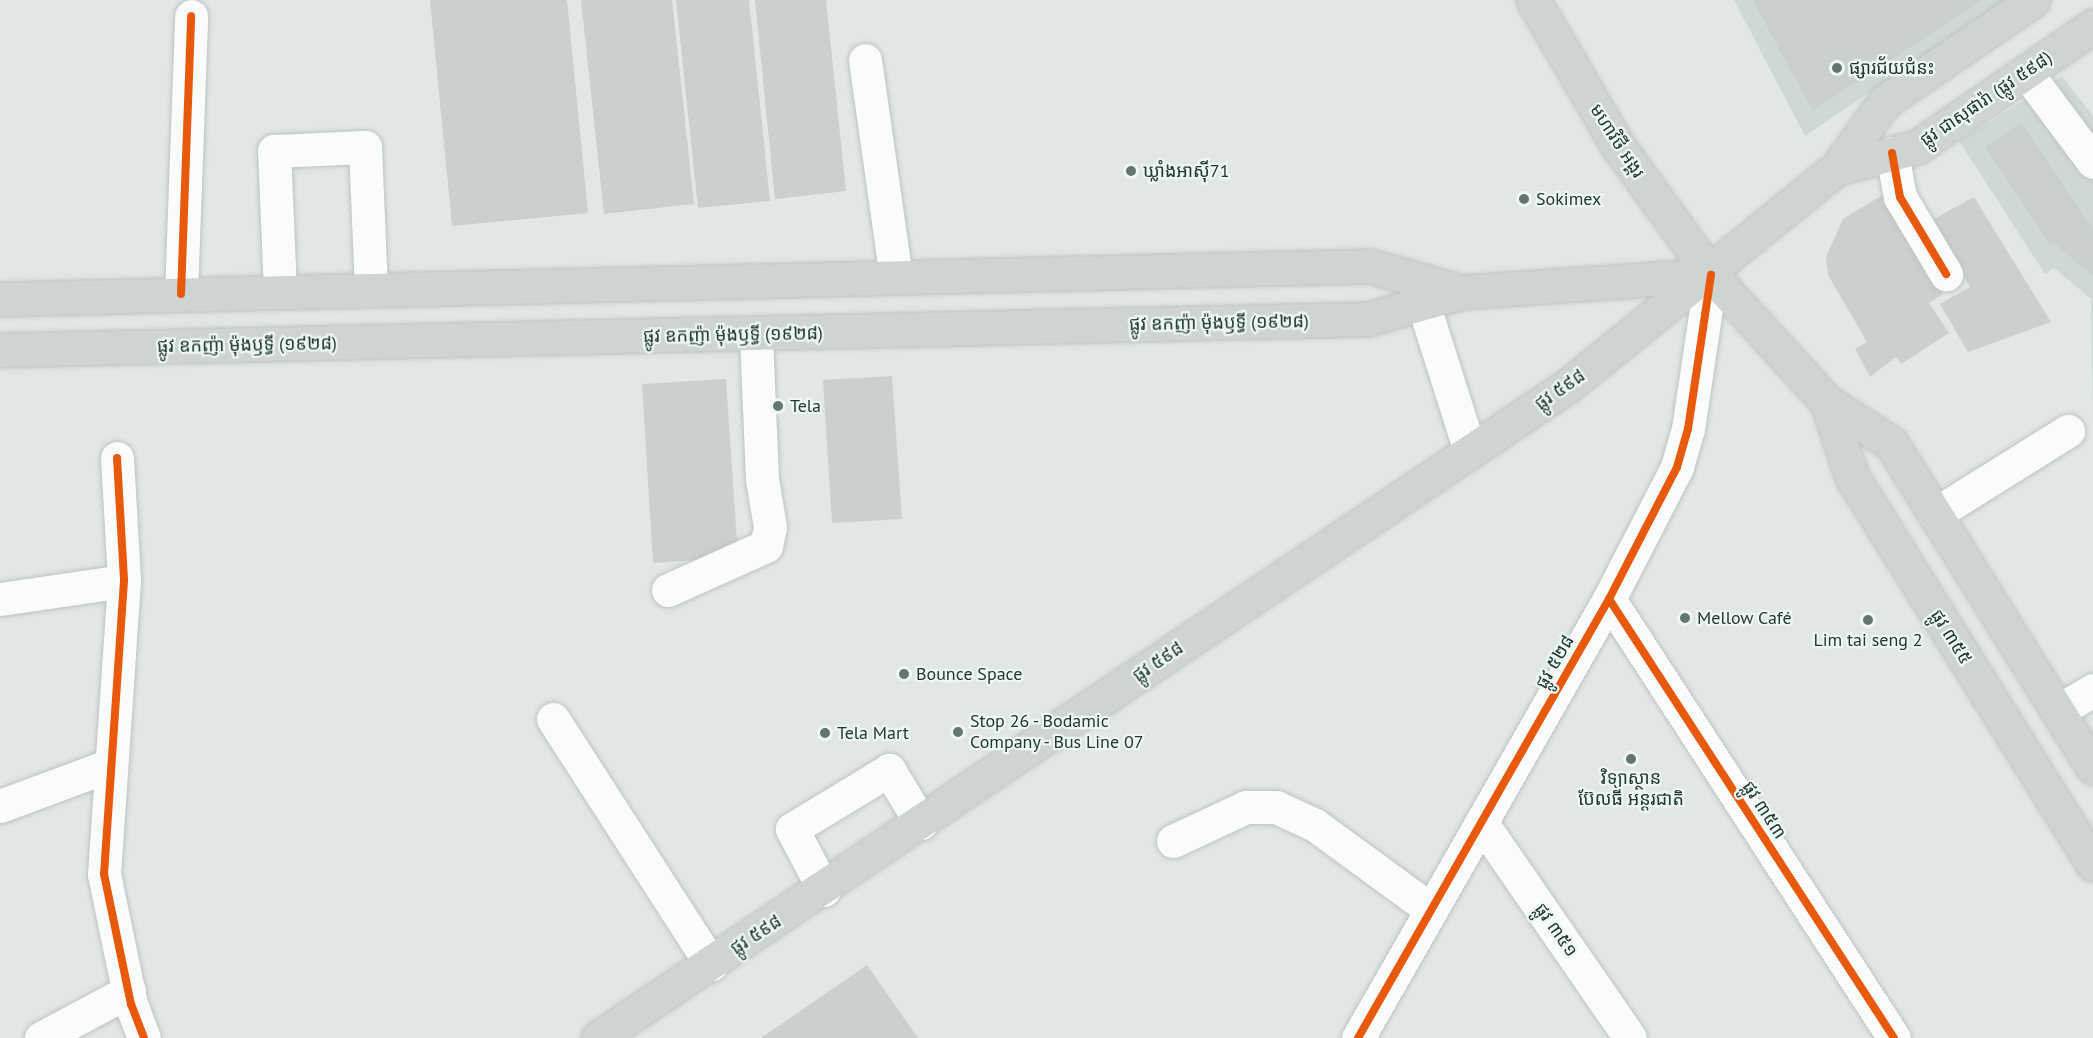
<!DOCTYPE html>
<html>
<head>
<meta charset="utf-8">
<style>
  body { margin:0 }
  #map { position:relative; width:2093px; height:1038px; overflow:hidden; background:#e1e7e4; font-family:"PT Sans","Noto Sans Khmer",sans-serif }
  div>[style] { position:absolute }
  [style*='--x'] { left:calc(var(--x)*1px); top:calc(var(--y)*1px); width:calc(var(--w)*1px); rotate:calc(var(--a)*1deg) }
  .built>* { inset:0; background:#cfd9d4 }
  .building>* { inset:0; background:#cad0cd }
  .roads { filter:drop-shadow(0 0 2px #bec4c1) drop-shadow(0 0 2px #bec4c1) }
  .minor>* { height:33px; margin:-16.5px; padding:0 16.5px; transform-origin:16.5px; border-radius:16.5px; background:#fafbfb }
  .major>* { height:33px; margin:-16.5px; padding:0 16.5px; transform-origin:16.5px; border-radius:16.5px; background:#cdd4d2 }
  .cycleway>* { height:8px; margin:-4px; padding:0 4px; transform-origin:4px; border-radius:4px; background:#e8590c }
  .dots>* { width:16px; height:16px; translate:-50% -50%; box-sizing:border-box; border:3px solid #eff7f2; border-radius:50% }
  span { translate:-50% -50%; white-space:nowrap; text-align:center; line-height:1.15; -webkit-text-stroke:4.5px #eff7f2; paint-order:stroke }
  .poi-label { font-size:18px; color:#203932 }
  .left { translate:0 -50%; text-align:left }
  .street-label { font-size:18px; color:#203932 }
</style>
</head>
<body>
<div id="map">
  <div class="built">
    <i style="clip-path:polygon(1734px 0,2006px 0,1805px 136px)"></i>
    <i style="clip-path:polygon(2062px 76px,2093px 116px,2093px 423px,2091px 299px,2054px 268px,2045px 274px,1959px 141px)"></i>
  </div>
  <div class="building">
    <i style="clip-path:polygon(430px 0,567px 0,588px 213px,452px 226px)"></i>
    <i style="clip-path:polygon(581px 0,672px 0,694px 204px,604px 214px)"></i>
    <i style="clip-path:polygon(676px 0,749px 0,770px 201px,698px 208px)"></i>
    <i style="clip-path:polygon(755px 0,826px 0,846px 191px,775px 199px)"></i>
    <i style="clip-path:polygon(1753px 0,1982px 0,1812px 111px)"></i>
    <i style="clip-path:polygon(2022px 122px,2093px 228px,2093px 276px,2054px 243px,2050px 246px,1985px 147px)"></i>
    <i style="clip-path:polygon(1884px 194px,1943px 294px,1929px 303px,1949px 333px,1901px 364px,1896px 357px,1870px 377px,1855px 349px,1867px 342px,1828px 275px,1826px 257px,1843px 219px)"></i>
    <i style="clip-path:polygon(1974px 197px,2051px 322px,1968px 352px,1940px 304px,1970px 287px,1932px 220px)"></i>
    <i style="clip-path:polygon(892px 376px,902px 519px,832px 523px,823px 380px)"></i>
    <i style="clip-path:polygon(726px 379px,738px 557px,653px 563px,642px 384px)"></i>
    <i style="clip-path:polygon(867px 965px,918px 1038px,761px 1038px)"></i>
  </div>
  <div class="roads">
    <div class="minor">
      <i style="--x:865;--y:60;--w:219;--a:81.9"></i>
      <i style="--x:2026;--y:72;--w:112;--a:53.3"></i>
      <i style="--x:1892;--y:153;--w:45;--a:79.7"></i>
      <i style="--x:1900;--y:197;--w:90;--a:59.1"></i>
      <i style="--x:280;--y:292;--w:141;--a:-92.4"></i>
      <i style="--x:274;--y:151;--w:91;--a:-2.5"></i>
      <i style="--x:365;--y:147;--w:143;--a:87.6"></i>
      <i style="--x:181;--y:294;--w:278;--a:-87.9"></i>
      <i style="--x:1423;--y:303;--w:155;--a:72.4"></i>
      <i style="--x:117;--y:458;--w:123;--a:86.7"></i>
      <i style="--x:124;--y:581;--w:294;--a:93.9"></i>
      <i style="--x:104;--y:874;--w:133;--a:78.3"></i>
      <i style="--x:131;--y:1004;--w:36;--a:69"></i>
      <i style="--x:1935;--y:514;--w:157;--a:-32"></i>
      <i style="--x:668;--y:590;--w:107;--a:-24.2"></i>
      <i style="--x:766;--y:546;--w:19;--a:-78"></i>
      <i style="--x:770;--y:527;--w:49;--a:-99.5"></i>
      <i style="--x:762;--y:479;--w:144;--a:-92.4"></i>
      <i style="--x:0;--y:599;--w:125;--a:-8.3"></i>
      <i style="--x:1609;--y:599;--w:523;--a:57.01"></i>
      <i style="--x:2058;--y:711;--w:41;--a:-31"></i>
      <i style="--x:553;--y:719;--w:292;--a:57.2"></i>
      <i style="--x:0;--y:806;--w:117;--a:-20.4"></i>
      <i style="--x:1481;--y:822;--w:262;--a:55.4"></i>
      <i style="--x:1173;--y:841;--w:81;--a:-25"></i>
      <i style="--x:1246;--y:807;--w:30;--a:0"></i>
      <i style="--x:1276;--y:807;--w:43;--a:24.8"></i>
      <i style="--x:1315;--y:825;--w:144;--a:36.2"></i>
      <i style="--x:824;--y:890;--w:69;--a:-117.7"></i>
      <i style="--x:792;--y:829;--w:114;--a:-31.3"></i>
      <i style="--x:889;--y:770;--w:62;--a:58.9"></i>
      <i style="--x:41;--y:1038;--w:100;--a:-28.1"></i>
      <i style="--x:1358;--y:1038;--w:506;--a:-60.24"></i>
      <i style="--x:1609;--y:599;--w:148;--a:-62.7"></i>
      <i style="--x:1677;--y:467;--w:40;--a:-74"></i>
      <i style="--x:1688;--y:429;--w:156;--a:-81.5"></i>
    </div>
    <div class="major">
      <i style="--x:1533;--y:0;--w:169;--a:59.8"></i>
      <i style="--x:1618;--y:146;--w:159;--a:54.2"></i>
      <i style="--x:1711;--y:275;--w:172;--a:47.6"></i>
      <i style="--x:1827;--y:402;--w:76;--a:32.6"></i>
      <i style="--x:1891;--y:443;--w:382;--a:58.1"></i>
      <i style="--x:1837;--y:168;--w:83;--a:-14.7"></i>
      <i style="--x:1917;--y:147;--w:214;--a:-34.5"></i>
      <i style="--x:0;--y:299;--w:1370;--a:-1.38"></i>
      <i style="--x:1370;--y:266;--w:96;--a:15.8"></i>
      <i style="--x:0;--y:350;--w:1368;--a:-1.3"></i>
      <i style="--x:1368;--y:319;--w:98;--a:-16"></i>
      <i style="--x:1462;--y:292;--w:250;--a:-3.9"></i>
      <i style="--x:1827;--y:402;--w:79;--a:71.6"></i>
      <i style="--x:1852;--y:477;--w:456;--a:58.1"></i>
      <i style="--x:598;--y:1038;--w:1172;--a:-33.93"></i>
      <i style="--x:1570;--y:384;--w:343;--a:-39"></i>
      <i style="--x:1837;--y:168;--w:82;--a:-54.4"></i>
      <i style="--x:1885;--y:101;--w:179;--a:-34.3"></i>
    </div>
  </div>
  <div class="cycleway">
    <i style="--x:1892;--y:153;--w:45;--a:79.7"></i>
    <i style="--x:1900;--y:197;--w:90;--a:59.1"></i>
    <i style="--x:181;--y:294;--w:278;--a:-87.9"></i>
    <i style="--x:117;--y:458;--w:123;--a:86.7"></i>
    <i style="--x:124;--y:581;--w:294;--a:93.9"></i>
    <i style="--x:104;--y:874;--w:133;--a:78.3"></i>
    <i style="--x:131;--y:1004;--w:36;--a:69"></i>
    <i style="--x:1609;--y:599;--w:523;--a:57.01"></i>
    <i style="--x:1358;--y:1038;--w:506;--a:-60.24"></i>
    <i style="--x:1609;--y:599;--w:148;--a:-62.7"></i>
    <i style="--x:1677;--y:467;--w:40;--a:-74"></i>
    <i style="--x:1688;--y:429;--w:156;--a:-81.5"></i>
  </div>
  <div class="dots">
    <i style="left:1837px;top:68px;background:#647670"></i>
    <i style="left:1131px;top:171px;background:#647670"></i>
    <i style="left:1524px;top:199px;background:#647670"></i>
    <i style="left:778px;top:406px;background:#647670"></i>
    <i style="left:1685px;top:618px;background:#647670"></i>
    <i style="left:1868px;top:620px;background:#647670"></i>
    <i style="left:904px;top:674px;background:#647670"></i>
    <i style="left:958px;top:732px;background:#647670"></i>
    <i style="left:825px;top:733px;background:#647670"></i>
    <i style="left:1631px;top:759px;background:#647670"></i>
  </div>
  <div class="poi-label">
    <span class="left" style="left:1849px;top:68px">ផ្សារជ័យជំនះ</span>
    <span class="left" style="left:1143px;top:171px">ឃ្លាំងអាសុី71</span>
    <span class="left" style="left:1536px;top:199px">Sokimex</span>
    <span class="left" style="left:790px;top:406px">Tela</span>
    <span class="left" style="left:1697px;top:618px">Mellow Café</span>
    <span style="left:1868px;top:640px">Lim tai seng 2</span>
    <span class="left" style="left:916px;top:674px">Bounce Space</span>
    <span class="left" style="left:970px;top:732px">Stop 26 - Bodamic<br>Company - Bus Line 07</span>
    <span class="left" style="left:837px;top:733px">Tela Mart</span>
    <span style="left:1631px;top:789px">វិទ្យាស្ថាន<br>ប៊ែលធី អន្ដរជាតិ</span>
  </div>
  <div class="street-label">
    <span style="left:1986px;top:99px;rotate:-34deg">ផ្លូវ ជាសុផារ៉ា (ផ្លូវ ៥៩៨)</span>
    <span style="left:1617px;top:141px;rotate:57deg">មហាវិថី អង្គរ</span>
    <span style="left:1219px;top:323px;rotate:-1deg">ផ្លូវ ឧកញ៉ា ម៉ុងឫទ្ធី (១៩២៨)</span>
    <span style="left:733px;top:335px;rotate:-1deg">ផ្លូវ ឧកញ៉ា ម៉ុងឫទ្ធី (១៩២៨)</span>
    <span style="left:247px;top:345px;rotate:-1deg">ផ្លូវ ឧកញ៉ា ម៉ុងឫទ្ធី (១៩២៨)</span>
    <span style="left:1560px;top:390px;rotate:-35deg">ផ្លូវ ៥៩៨</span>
    <span style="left:1951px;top:637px;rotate:58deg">ផ្លូវ ៣៥៥</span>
    <span style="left:1158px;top:662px;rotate:-34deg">ផ្លូវ ៥៩៨</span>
    <span style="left:1555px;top:662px;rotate:-60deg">ផ្លូវ ៥២៨</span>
    <span style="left:1764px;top:810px;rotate:57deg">ផ្លូវ ៣៥៣</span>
    <span style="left:1556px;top:930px;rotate:55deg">ផ្លូវ ៣៥១</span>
    <span style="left:756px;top:935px;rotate:-33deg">ផ្លូវ ៥៩៨</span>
  </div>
</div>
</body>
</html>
